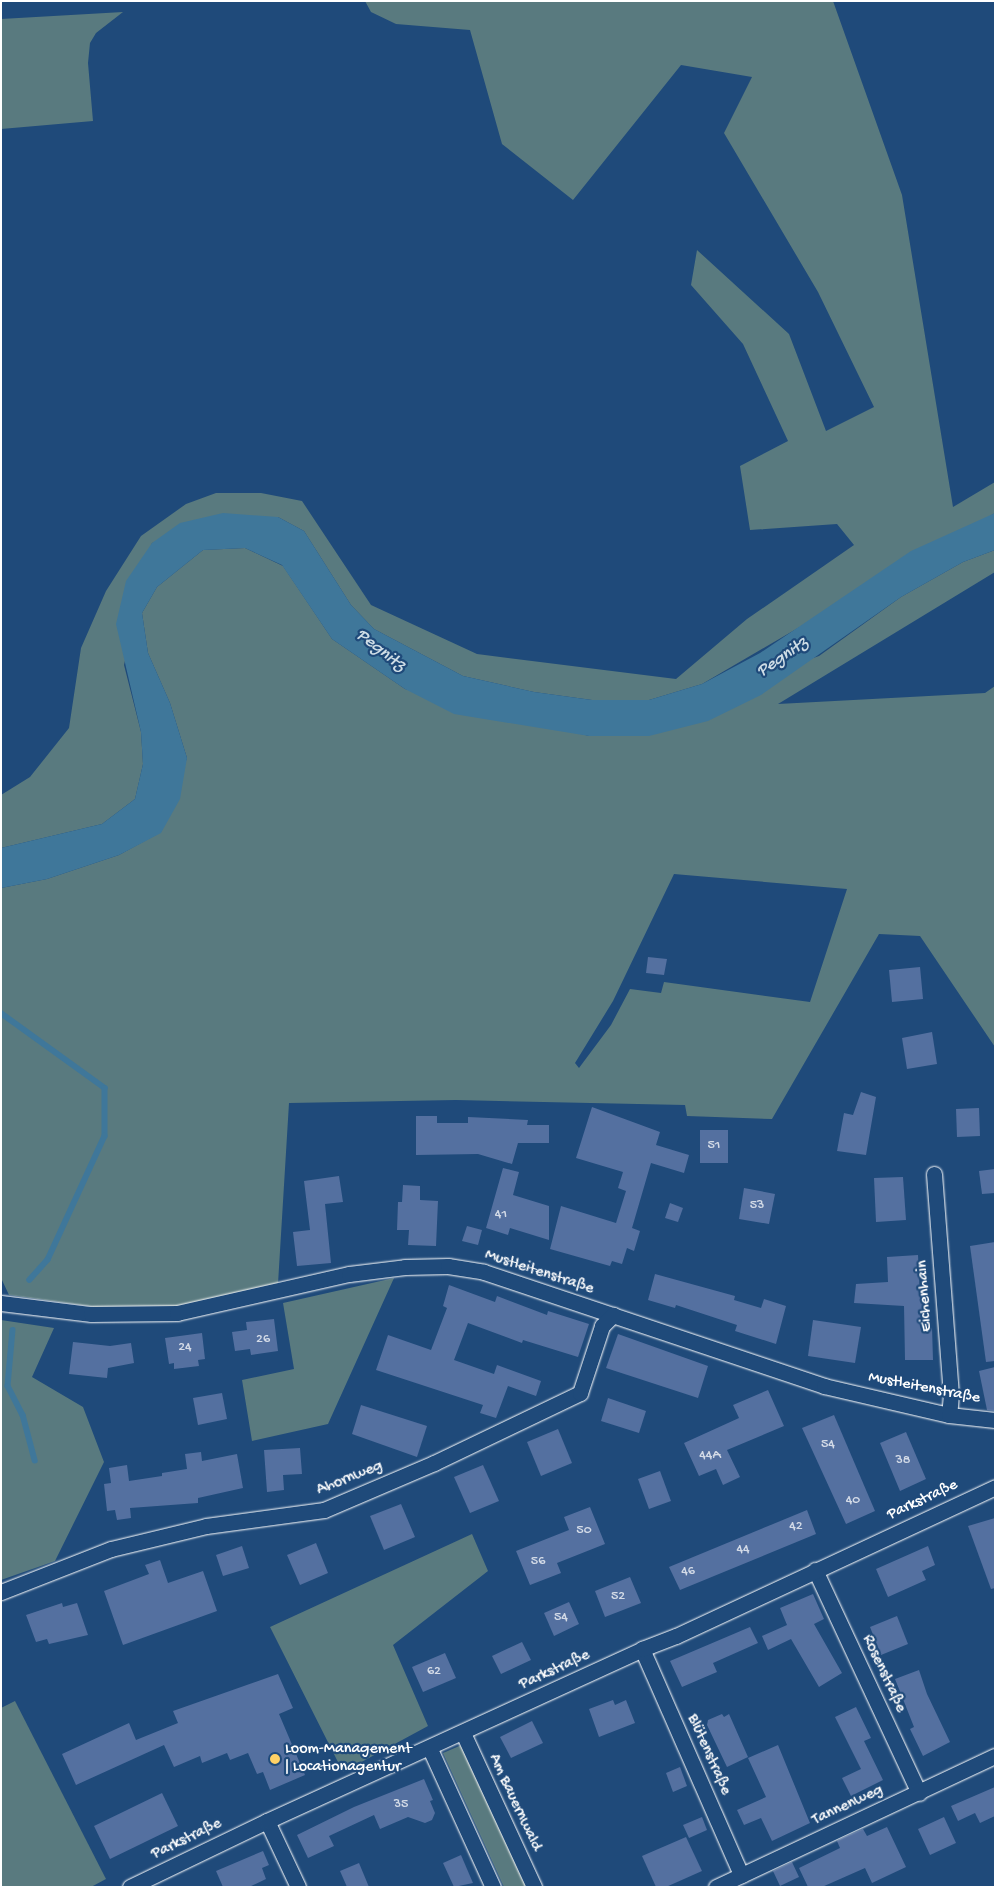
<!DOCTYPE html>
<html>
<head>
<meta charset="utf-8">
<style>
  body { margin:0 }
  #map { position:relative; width:996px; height:1888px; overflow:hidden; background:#1f4a7a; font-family:"Gochi Hand",sans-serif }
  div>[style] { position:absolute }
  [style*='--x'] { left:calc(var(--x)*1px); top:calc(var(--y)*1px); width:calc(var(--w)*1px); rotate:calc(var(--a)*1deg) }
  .green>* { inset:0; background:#597a7f }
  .water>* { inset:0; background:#3f779a }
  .stream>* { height:5.5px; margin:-2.75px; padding:0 2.75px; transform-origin:2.75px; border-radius:2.75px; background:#3f779a }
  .building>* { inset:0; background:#5470a0 }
  .roads { filter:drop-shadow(0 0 1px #fff) drop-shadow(0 0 1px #fff) }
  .street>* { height:15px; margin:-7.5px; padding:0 7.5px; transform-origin:7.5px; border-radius:7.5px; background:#1f4a7a }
  .dots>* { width:14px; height:14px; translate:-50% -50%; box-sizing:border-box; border:2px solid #1f4a7a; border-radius:50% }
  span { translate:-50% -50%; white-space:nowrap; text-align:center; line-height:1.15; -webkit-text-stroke:4.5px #1f4a7a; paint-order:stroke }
  .number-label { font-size:14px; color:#d4dbe7 }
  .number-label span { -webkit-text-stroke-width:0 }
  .street-label { font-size:16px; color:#fff }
  .poi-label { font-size:16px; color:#fff }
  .left { translate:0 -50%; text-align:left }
  .water-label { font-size:18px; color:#cfdde6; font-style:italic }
  .frame { position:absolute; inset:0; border:2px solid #fff; pointer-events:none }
</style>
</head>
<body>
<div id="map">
  <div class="green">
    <i style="clip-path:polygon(365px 1px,833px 1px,902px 195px,953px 507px,995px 482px,995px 513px,702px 684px,649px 700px,592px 700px,534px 692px,463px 676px,374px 629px,351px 605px,304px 531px,278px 517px,152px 543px,124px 665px,141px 732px,143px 764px,135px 799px,102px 824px,1px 848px,1px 795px,30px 777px,69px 728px,81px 648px,106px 591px,141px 536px,186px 504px,216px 493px,261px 493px,302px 501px,371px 605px,477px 654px,676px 679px,747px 619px,854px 545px,837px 524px,750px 530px,740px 466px,788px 441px,743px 344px,691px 285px,697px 250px,789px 334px,826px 431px,874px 407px,818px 292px,724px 133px,752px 77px,681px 65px,573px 200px,502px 144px,470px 30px,396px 24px,371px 12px)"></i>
    <i style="clip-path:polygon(123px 12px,96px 33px,90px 43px,88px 63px,93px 121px,1px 129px,1px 19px)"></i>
    <i style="clip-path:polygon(evenodd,245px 548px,283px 566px,332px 639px,405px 689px,589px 736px,819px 656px,901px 597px,963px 562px,995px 550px,995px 572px,778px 704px,985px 693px,995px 686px,995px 1047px,920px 936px,879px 934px,772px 1119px,687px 1116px,685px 1105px,456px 1100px,289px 1103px,278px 1284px,177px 1306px,95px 1307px,9px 1295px,1px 1278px,1px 888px,47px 879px,119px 855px,161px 832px,187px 758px,170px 703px,148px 653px,142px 613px,157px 587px,203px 550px,245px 548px,674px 874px,847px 889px,810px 1002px,664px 982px,661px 993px,630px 989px,611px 1025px,579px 1068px,575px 1063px,613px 1001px,674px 874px)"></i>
    <i style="clip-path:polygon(394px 1278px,328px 1424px,252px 1441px,242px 1380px,294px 1369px,283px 1303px)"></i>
    <i style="clip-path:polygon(1px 1320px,54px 1328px,32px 1377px,83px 1407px,104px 1462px,55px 1561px,1px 1580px)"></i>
    <i style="clip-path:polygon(472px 1534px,488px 1571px,393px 1645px,428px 1726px,343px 1772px,270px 1627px)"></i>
    <i style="clip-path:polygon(15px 1701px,106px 1879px,91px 1887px,1px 1887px,1px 1708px)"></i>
    <i style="clip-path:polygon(464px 1744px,530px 1887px,504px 1887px,443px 1753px)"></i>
  </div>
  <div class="water">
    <i style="clip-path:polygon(223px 513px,278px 517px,304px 531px,351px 605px,374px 629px,463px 676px,534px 692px,592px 700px,649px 700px,702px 684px,760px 653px,911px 551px,995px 513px,995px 550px,963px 562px,901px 597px,761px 695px,708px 721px,649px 736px,589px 736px,454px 714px,405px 689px,332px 639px,282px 565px,245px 548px,203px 550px,157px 587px,142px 613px,148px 653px,170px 703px,187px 758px,180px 799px,161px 833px,119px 855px,47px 879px,1px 888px,1px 848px,102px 824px,135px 799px,143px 764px,141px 732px,116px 624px,126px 581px,152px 543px,180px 523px)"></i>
  </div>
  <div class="stream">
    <i style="--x:1;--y:1013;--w:128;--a:35.8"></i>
    <i style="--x:105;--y:1088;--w:48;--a:90"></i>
    <i style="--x:105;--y:1136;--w:136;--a:114.7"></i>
    <i style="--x:48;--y:1260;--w:27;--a:132"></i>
    <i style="--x:13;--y:1330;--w:56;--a:95.1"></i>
    <i style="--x:8;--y:1386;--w:33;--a:63"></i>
    <i style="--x:23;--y:1415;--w:47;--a:75.1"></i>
  </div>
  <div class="building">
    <i style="clip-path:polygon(648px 957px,667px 959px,664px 975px,646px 973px)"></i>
    <i style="clip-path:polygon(920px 967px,923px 999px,892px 1002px,889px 970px)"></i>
    <i style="clip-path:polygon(932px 1032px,937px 1064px,907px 1069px,902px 1038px)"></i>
    <i style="clip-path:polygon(861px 1092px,876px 1097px,866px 1155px,837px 1151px,844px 1113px,853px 1115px)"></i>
    <i style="clip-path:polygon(592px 1107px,660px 1132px,656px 1145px,689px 1155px,684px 1173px,651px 1163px,632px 1228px,640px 1231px,634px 1251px,627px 1248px,622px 1264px,612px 1261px,610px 1266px,550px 1249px,561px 1206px,616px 1223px,626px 1191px,618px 1188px,623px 1172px,576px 1158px)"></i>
    <i style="clip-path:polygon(979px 1108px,980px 1136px,957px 1137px,956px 1109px)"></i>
    <i style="clip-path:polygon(416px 1116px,437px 1116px,437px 1123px,468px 1123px,468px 1117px,528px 1120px,527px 1125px,549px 1125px,549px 1143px,518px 1143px,512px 1164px,478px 1154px,416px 1155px)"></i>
    <i style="clip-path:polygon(700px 1130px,728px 1130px,728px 1163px,700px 1163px)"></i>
    <i style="clip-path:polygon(503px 1168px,519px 1172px,513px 1195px,549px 1206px,549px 1240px,510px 1228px,508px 1235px,486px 1228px)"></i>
    <i style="clip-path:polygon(995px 1169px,995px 1193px,982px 1194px,979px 1171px)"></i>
    <i style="clip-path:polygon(339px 1176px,343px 1202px,325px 1204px,331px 1263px,297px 1266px,293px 1232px,310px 1230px,304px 1181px)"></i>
    <i style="clip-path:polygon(903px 1177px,906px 1220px,876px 1222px,874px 1178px)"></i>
    <i style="clip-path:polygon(403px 1185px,420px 1186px,420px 1200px,438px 1201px,436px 1246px,408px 1245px,409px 1230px,397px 1230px,398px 1202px,402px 1202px)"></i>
    <i style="clip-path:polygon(744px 1188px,775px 1194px,769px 1224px,739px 1219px)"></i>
    <i style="clip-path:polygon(670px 1203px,683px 1208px,678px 1222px,665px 1218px)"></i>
    <i style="clip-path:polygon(467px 1226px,482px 1230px,478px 1245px,462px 1241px)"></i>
    <i style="clip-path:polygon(995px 1242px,995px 1361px,986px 1362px,970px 1246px)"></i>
    <i style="clip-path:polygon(918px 1255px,920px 1295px,928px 1296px,926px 1327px,932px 1327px,933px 1360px,905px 1360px,904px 1306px,854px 1303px,856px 1284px,888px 1282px,887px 1257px)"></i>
    <i style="clip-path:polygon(655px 1274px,735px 1296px,734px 1300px,761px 1308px,764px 1299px,786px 1306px,776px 1344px,735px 1331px,737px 1325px,676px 1305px,675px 1308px,648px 1300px)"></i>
    <i style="clip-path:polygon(449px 1285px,495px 1302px,497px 1296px,547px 1315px,548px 1311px,589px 1324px,578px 1357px,523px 1340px,522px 1343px,468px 1323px,454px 1360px,494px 1374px,497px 1365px,541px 1381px,536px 1396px,508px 1386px,496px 1418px,480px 1413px,483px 1405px,376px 1370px,388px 1335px,431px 1350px,447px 1308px,443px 1306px)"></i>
    <i style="clip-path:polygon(274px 1319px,278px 1351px,251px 1355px,250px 1349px,235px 1351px,232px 1332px,247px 1330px,246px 1322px)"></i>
    <i style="clip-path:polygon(813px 1320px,861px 1327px,855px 1363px,808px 1356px)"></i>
    <i style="clip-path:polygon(202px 1333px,205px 1359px,198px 1360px,199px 1366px,174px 1369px,174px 1363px,169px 1364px,165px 1338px)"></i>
    <i style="clip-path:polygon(618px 1334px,708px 1366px,698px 1398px,606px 1368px)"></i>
    <i style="clip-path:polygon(73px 1342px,110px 1346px,131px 1343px,134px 1363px,108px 1368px,107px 1378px,69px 1374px)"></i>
    <i style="clip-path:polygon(995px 1367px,995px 1411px,987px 1410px,979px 1371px)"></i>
    <i style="clip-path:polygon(768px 1390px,784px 1426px,727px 1450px,740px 1477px,723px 1485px,716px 1469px,699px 1476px,684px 1443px,739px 1418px,733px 1405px)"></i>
    <i style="clip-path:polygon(222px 1393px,227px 1419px,198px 1425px,193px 1398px)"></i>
    <i style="clip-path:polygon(608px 1398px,646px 1411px,639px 1433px,601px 1421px)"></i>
    <i style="clip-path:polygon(361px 1405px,427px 1426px,417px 1457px,352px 1434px)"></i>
    <i style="clip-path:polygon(834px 1415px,875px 1511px,846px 1524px,802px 1428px)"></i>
    <i style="clip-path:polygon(558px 1429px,572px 1463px,541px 1476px,527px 1442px)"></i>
    <i style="clip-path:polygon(906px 1432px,926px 1479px,900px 1491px,880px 1443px)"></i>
    <i style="clip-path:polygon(300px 1448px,302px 1474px,283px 1475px,284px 1490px,267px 1492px,264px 1450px)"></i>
    <i style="clip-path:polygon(201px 1452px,202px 1461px,237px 1454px,243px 1488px,198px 1498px,198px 1503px,130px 1508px,131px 1518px,117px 1520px,115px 1510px,107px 1511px,104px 1484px,111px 1483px,109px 1468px,127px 1465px,129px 1481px,162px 1476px,162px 1473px,187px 1469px,185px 1454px)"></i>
    <i style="clip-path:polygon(483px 1465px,499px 1501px,470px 1513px,454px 1477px)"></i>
    <i style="clip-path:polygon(660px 1471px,671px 1501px,649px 1509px,638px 1479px)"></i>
    <i style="clip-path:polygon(401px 1504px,415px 1537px,384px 1550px,370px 1516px)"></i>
    <i style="clip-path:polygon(590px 1507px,605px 1544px,557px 1563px,561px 1573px,530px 1585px,516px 1551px,569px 1530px,564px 1517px)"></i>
    <i style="clip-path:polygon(807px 1510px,816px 1534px,680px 1590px,669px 1567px)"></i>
    <i style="clip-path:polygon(995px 1518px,995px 1588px,991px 1589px,968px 1526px)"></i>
    <i style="clip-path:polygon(316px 1543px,328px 1573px,300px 1585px,287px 1555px)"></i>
    <i style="clip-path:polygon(242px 1546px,249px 1568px,223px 1576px,216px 1555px)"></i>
    <i style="clip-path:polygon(928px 1546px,935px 1565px,922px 1571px,926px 1580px,888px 1597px,876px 1569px)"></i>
    <i style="clip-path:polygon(160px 1560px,168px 1583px,203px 1571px,217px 1611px,123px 1645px,104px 1591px,149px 1574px,145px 1565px)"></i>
    <i style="clip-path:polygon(630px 1577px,641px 1603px,605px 1617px,595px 1591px)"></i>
    <i style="clip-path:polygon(813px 1594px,824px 1619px,814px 1624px,842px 1673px,819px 1687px,791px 1639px,768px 1650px,762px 1636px,787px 1625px,780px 1608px)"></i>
    <i style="clip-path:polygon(569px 1602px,579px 1624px,554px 1636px,544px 1613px)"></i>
    <i style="clip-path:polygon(62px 1603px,63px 1607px,77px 1603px,88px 1635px,49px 1644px,47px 1639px,36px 1642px,26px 1615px)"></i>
    <i style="clip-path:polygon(897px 1616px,908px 1644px,881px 1655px,870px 1627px)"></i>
    <i style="clip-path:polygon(750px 1627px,758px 1643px,713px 1663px,717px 1672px,682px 1687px,670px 1661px)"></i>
    <i style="clip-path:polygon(522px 1642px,531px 1660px,501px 1674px,492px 1656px)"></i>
    <i style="clip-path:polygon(445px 1653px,456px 1678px,423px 1692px,412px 1667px)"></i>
    <i style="clip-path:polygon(919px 1670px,927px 1694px,950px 1742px,923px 1756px,910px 1729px,914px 1727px,895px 1679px)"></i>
    <i style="clip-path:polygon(278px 1674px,293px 1708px,279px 1714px,305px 1775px,270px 1790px,263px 1772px,257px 1774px,248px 1753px,230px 1760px,227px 1753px,202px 1763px,200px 1756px,174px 1767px,164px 1745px,76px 1785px,62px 1754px,129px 1723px,136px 1740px,178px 1723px,173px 1711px)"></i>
    <i style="clip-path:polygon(613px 1700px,615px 1705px,626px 1700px,635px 1723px,599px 1737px,589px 1709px)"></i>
    <i style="clip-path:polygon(856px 1707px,871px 1738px,864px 1741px,883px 1780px,851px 1796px,842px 1778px,861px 1769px,835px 1717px)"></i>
    <i style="clip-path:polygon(722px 1714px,724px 1717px,729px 1714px,748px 1757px,727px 1767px,707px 1725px,708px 1720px)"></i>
    <i style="clip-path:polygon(532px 1721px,543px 1743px,511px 1758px,500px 1737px)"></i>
    <i style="clip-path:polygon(778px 1745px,810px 1823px,772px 1841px,761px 1818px,744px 1825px,737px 1810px,766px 1797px,748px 1758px)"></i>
    <i style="clip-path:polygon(680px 1767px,687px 1786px,673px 1792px,666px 1773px)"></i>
    <i style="clip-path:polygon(424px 1779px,433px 1800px,430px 1801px,435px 1813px,432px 1820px,425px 1823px,408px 1817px,380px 1829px,374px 1815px,329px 1836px,334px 1846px,308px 1858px,297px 1835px,354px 1807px)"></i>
    <i style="clip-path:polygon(995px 1787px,995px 1816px,980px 1823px,975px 1813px,958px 1821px,951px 1806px)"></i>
    <i style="clip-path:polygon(162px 1793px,178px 1826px,110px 1859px,94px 1826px)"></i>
    <i style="clip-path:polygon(702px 1817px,707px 1830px,689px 1838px,683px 1825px)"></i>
    <i style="clip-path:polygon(944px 1817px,956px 1843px,930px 1855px,918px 1829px)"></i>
    <i style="clip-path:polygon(887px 1827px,906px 1867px,872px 1883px,865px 1868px,822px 1887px,808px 1887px,799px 1868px,840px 1848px,837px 1841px,840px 1839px,863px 1829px,867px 1836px)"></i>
    <i style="clip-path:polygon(686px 1837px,702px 1871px,666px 1887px,656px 1887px,642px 1856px)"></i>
    <i style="clip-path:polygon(263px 1851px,269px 1865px,262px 1868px,266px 1879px,249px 1887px,223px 1887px,216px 1871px)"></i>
    <i style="clip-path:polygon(461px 1855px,473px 1883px,454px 1887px,443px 1863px)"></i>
    <i style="clip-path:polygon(792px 1862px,799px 1877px,780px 1886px,773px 1871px)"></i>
    <i style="clip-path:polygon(359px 1863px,369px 1887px,347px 1887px,340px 1871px)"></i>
  </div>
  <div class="roads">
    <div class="street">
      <i style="--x:934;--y:1174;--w:221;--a:85.6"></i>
      <i style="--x:951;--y:1394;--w:21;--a:95"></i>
      <i style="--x:1;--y:1303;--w:91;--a:7"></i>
      <i style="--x:91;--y:1314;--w:86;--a:-0.7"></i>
      <i style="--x:177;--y:1313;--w:176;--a:-12.8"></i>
      <i style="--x:349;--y:1274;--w:56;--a:-7.1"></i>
      <i style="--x:405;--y:1267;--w:43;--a:-1.3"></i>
      <i style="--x:448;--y:1266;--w:36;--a:9"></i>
      <i style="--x:484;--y:1272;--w:359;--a:18.5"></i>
      <i style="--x:824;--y:1386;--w:128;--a:13.1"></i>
      <i style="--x:949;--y:1415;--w:46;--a:6.2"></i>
      <i style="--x:815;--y:1570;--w:246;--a:65"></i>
      <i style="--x:1;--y:1592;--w:118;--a:-21.4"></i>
      <i style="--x:111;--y:1549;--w:98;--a:-13.6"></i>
      <i style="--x:206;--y:1526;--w:119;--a:-7.7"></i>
      <i style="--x:324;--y:1510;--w:120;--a:-23.1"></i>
      <i style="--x:434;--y:1463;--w:162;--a:-25.6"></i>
      <i style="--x:580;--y:1393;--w:71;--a:-71.8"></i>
      <i style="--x:602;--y:1326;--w:16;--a:-45"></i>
      <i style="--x:642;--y:1649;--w:247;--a:66.3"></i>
      <i style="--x:463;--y:1733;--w:170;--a:65.2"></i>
      <i style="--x:430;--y:1749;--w:152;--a:65.5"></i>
      <i style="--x:267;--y:1821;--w:73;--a:64.8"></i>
      <i style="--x:130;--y:1887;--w:152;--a:-25.7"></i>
      <i style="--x:267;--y:1821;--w:413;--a:-24.6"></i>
      <i style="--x:642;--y:1649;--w:36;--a:-21"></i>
      <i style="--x:676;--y:1636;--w:352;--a:-25"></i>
      <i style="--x:716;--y:1887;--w:308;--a:-25.2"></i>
    </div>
  </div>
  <div class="dots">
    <i style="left:275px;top:1759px;background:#ffd166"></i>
  </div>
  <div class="number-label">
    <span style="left:714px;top:1146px">51</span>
    <span style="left:757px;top:1206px">53</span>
    <span style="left:501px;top:1215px">41</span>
    <span style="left:263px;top:1340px">26</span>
    <span style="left:185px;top:1348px">24</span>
    <span style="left:828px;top:1445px">54</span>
    <span style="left:710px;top:1456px">44A</span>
    <span style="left:903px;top:1461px">38</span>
    <span style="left:853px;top:1501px">40</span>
    <span style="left:796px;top:1527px">42</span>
    <span style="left:584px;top:1531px">50</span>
    <span style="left:743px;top:1550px">44</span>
    <span style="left:538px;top:1562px">56</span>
    <span style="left:688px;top:1572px">46</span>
    <span style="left:618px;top:1597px">52</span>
    <span style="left:561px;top:1618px">54</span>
    <span style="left:434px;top:1672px">62</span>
    <span style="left:401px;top:1805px">35</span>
  </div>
  <div class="street-label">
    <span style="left:539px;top:1273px;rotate:18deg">Mustleitenstraße</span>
    <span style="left:926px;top:1296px;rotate:-94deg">Eichenhain</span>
    <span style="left:924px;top:1389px;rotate:11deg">Mustleitenstraße</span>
    <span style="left:350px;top:1479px;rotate:-22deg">Ahornweg</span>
    <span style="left:923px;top:1501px;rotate:-25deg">Parkstraße</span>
    <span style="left:555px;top:1671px;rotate:-25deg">Parkstraße</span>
    <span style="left:883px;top:1674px;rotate:65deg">Rosenstraße</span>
    <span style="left:708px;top:1755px;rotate:66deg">Blütenstraße</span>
    <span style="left:514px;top:1803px;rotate:65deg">Am Bauernwald</span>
    <span style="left:848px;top:1806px;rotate:-25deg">Tannenweg</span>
    <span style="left:187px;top:1840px;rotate:-26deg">Parkstraße</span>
  </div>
  <div class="poi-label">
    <span class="left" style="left:285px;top:1759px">Loom-Management<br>| Locationagentur</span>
  </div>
  <div class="water-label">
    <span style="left:380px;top:651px;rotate:38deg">Pegnitz</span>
    <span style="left:783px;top:658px;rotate:-34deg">Pegnitz</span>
  </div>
  <div class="frame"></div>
</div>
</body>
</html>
